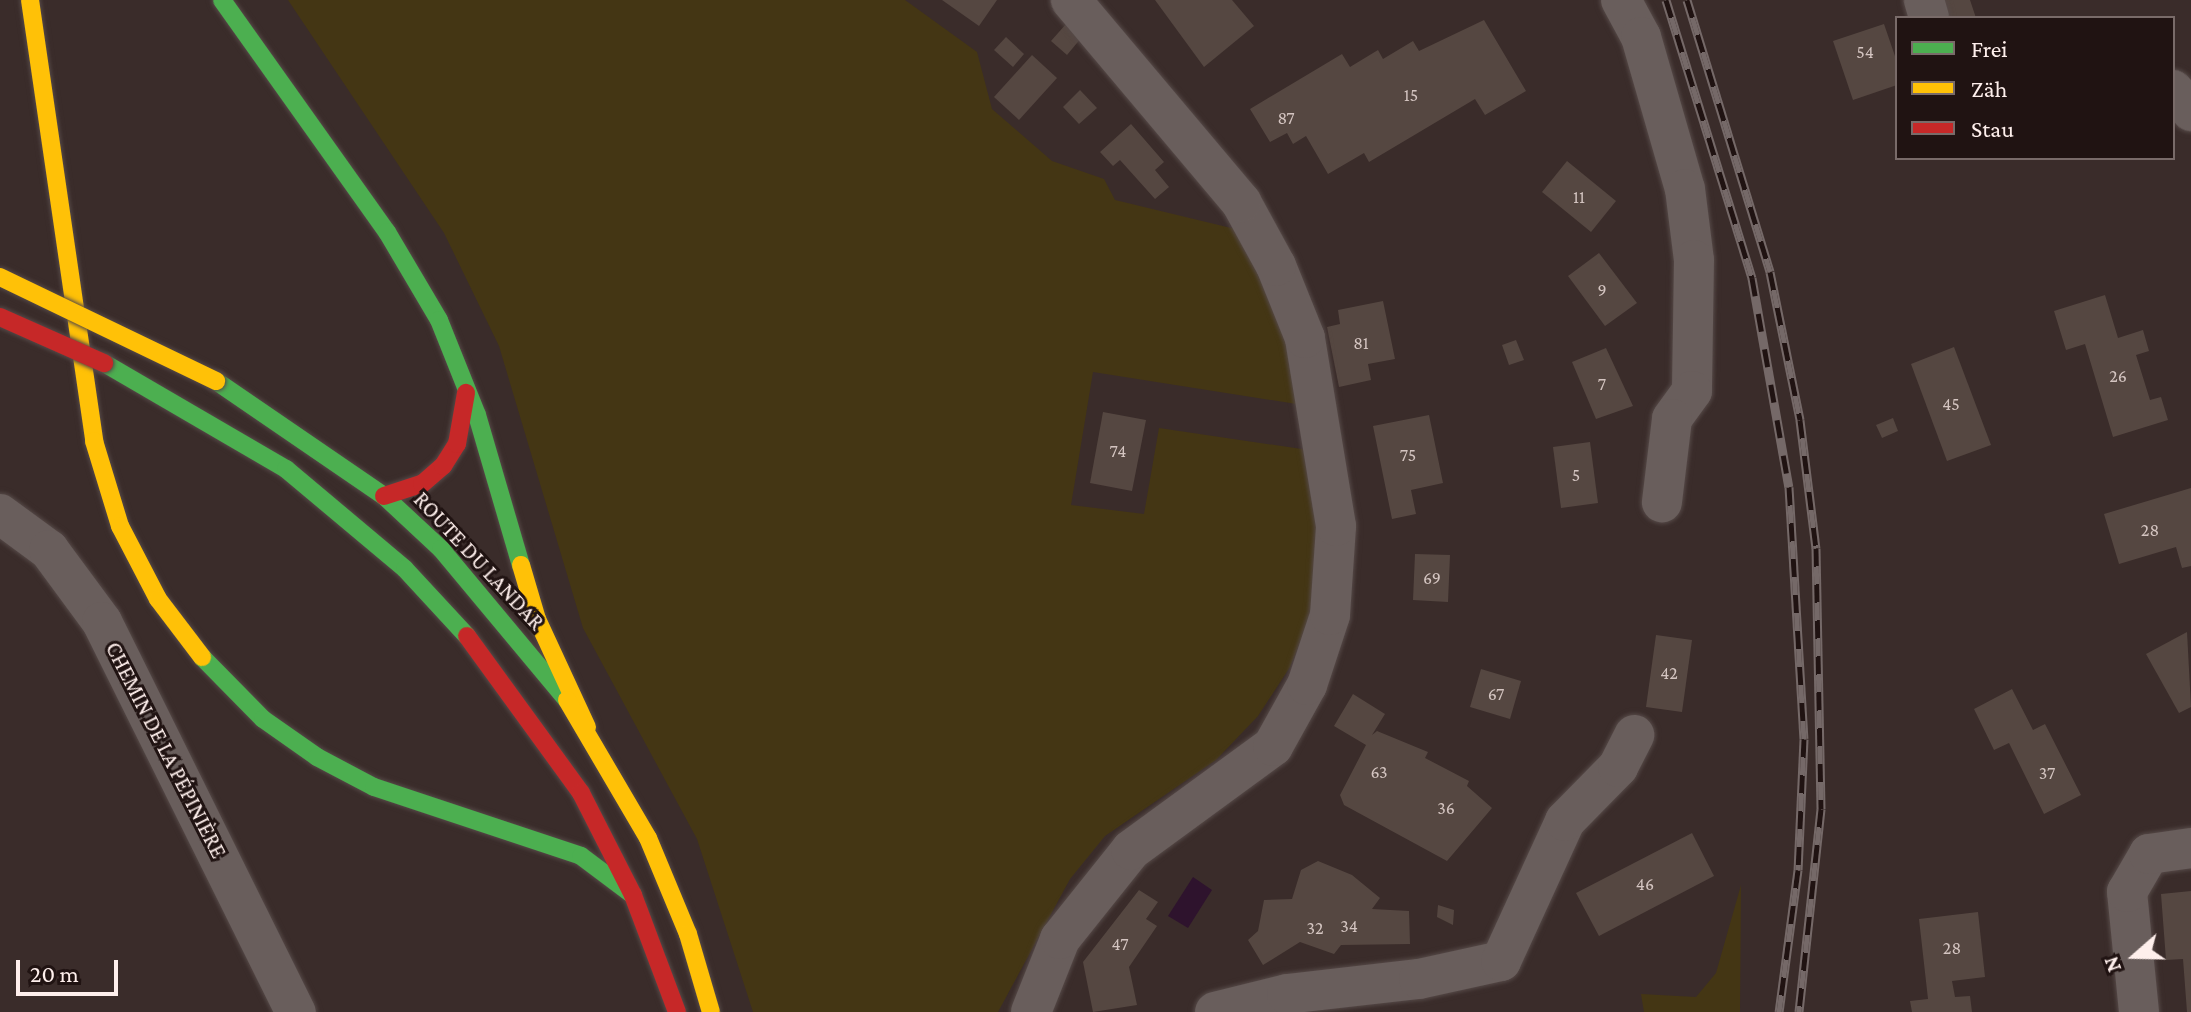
<!DOCTYPE html>
<html>
<head>
<meta charset="utf-8">
<style>
	body { margin:0 }
	#map { position:relative; width:2191px; height:1012px; overflow:hidden; background:#3a2c2a; font-family:"Crimson Pro",serif }
	div>[style] { position:absolute }
	[style*='--x'] { left:calc(var(--x)*1px); top:calc(var(--y)*1px); width:calc(var(--w)*1px); rotate:calc(var(--a)*1deg) }
	.green>* { inset:0; background:#443614 }
	.water>* { inset:0; background:#2e132d }
	.building>* { inset:0; background:#554741 }
	.roads { filter:drop-shadow(0 0 2px #554947) drop-shadow(0 0 2px #554947) }
	.street>* { height:40px; margin:-20px; padding:0 20px; transform-origin:20px; border-radius:20px; background:#695e5c }
	.fast>* { height:18px; margin:-9px; padding:0 9px; transform-origin:9px; border-radius:9px; background:#4caf50 }
	.slow>* { height:18px; margin:-9px; padding:0 9px; transform-origin:9px; border-radius:9px; background:#ffc107 }
	.jam>* { height:18px; margin:-9px; padding:0 9px; transform-origin:9px; border-radius:9px; background:#c62828 }
	.rail>* { height:9px; margin-top:-4.5px; transform-origin:0; background:repeating-linear-gradient(90deg,#201312 0 18px,#756968 0 36px); box-sizing:border-box; border-block:2px solid #756968 }
	.bridges { filter:drop-shadow(0 0 2px #554947) drop-shadow(0 0 2px #554947) }
	.slow-bridge>* { height:18px; margin:-9px; padding:0 9px; transform-origin:9px; border-radius:9px; background:#ffc107 }
	.jam-bridge>* { height:18px; margin:-9px; padding:0 9px; transform-origin:9px; border-radius:9px; background:#c62828 }
	span { translate:-50% -50%; white-space:nowrap; text-align:center; line-height:1.15; -webkit-text-stroke:6px #201312; paint-order:stroke }
	.number-label { font-size:18px; color:#d4c5c1 }
	.number-label span { -webkit-text-stroke-width:0 }
	.street-label { font-size:22px; color:#feefec }
	.legend { position:absolute; left:1895px; top:16px; width:280px; height:144px; box-sizing:border-box; background:#201312; border:2px solid #796b69; margin:0; padding:10px 14px; list-style:none; font-size:24px; color:#feefec }
	.legend li { display:flex; align-items:center; gap:16px; height:40px }
	.legend b { width:40px; border:2px solid #796b69 }
	.north { position:absolute; left:2095px; top:916px; width:80px; height:80px; -webkit-text-stroke:6px #201312; paint-order:stroke; rotate:250deg; font-size:22px; font-weight:700; line-height:32px; text-align:center; color:#feefec }
	.north::after { content:''; display:block; margin:auto; width:28px; height:36px; background:#feefec; clip-path:polygon(50% 0,100% 100%,50% 72%,0 100%) }
	.scale { position:absolute; left:16px; top:960px; width:102px; height:36px; box-sizing:border-box; border:4px solid #feefec; border-top:0; padding-left:10px; font-size:24px; line-height:28px; white-space:nowrap; color:#feefec; -webkit-text-stroke:6px #201312; paint-order:stroke }
</style>
</head>
<body>
<div id="map">
	<div class="green">
		<div style="clip-path:polygon(288px 0,905px 0,977px 52px,992px 109px,1052px 161px,1104px 179px,1115px 200px,1231px 228px,1240px 222px,1265px 274px,1309px 406px,1093px 372px,1071px 505px,1144px 514px,1159px 428px,1315px 451px,1321px 507px,1314px 609px,1290px 667px,1258px 716px,1216px 760px,1105px 836px,1070px 879px,998px 1012px,753px 1012px,697px 839px,583px 628px,499px 346px,444px 233px)"></div>
		<div style="clip-path:polygon(1741px 885px,1740px 1012px,1644px 1012px,1641px 994px,1696px 997px,1716px 973px)"></div>
	</div>
	<div class="water">
		<div style="clip-path:polygon(1193px 877px,1212px 890px,1188px 928px,1168px 916px)"></div>
	</div>
	<div class="building">
		<div style="clip-path:polygon(942px 0,997px 0,979px 26px)"></div>
		<div style="clip-path:polygon(1155px 0,1232px 0,1254px 26px,1204px 67px)"></div>
		<div style="clip-path:polygon(1938px 0,1970px 0,1976px 18px,1944px 18px)"></div>
		<div style="clip-path:polygon(1484px 20px,1526px 91px,1485px 115px,1475px 99px,1369px 162px,1364px 153px,1328px 174px,1306px 136px,1293px 144px,1287px 133px,1270px 142px,1250px 109px,1342px 54px,1350px 67px,1378px 50px,1383px 59px,1413px 41px,1419px 51px)"></div>
		<div style="clip-path:polygon(1066px 24px,1082px 37px,1067px 55px,1051px 41px)"></div>
		<div style="clip-path:polygon(1884px 24px,1897px 62px,1897px 85px,1853px 100px,1833px 41px)"></div>
		<div style="clip-path:polygon(1006px 37px,1024px 54px,1013px 67px,994px 50px)"></div>
		<div style="clip-path:polygon(1032px 55px,1057px 78px,1019px 120px,994px 97px)"></div>
		<div style="clip-path:polygon(1080px 90px,1097px 108px,1079px 124px,1063px 107px)"></div>
		<div style="clip-path:polygon(1131px 124px,1164px 162px,1155px 170px,1169px 187px,1155px 199px,1120px 160px,1113px 166px,1100px 152px)"></div>
		<div style="clip-path:polygon(1567px 161px,1616px 201px,1591px 232px,1542px 192px)"></div>
		<div style="clip-path:polygon(1599px 253px,1637px 303px,1605px 326px,1568px 276px)"></div>
		<div style="clip-path:polygon(2105px 295px,2118px 338px,2143px 330px,2149px 351px,2136px 355px,2150px 400px,2161px 397px,2168px 420px,2113px 437px,2085px 344px,2066px 350px,2054px 311px)"></div>
		<div style="clip-path:polygon(1383px 301px,1395px 359px,1368px 364px,1371px 380px,1339px 387px,1327px 327px,1340px 324px,1338px 310px)"></div>
		<div style="clip-path:polygon(1516px 340px,1524px 360px,1509px 365px,1502px 345px)"></div>
		<div style="clip-path:polygon(1954px 347px,1991px 445px,1947px 461px,1911px 364px)"></div>
		<div style="clip-path:polygon(1606px 348px,1633px 406px,1596px 419px,1572px 362px)"></div>
		<div style="clip-path:polygon(1103px 412px,1146px 420px,1132px 491px,1090px 483px)"></div>
		<div style="clip-path:polygon(1429px 415px,1443px 483px,1411px 490px,1416px 514px,1392px 519px,1373px 426px)"></div>
		<div style="clip-path:polygon(1893px 418px,1898px 431px,1882px 438px,1876px 425px)"></div>
		<div style="clip-path:polygon(1590px 442px,1598px 503px,1561px 508px,1553px 447px)"></div>
		<div style="clip-path:polygon(2191px 488px,2191px 566px,2182px 568px,2176px 547px,2119px 564px,2104px 514px)"></div>
		<div style="clip-path:polygon(1415px 554px,1450px 555px,1448px 602px,1413px 600px)"></div>
		<div style="clip-path:polygon(2187px 632px,2191px 707px,2179px 713px,2146px 654px)"></div>
		<div style="clip-path:polygon(1656px 635px,1692px 640px,1682px 712px,1646px 707px)"></div>
		<div style="clip-path:polygon(1481px 669px,1521px 681px,1510px 719px,1470px 707px)"></div>
		<div style="clip-path:polygon(2012px 689px,2033px 730px,2045px 724px,2081px 795px,2044px 814px,2009px 743px,1994px 750px,1974px 709px)"></div>
		<div style="clip-path:polygon(1353px 694px,1385px 714px,1372px 735px,1377px 731px,1428px 752px,1425px 758px,1469px 781px,1467px 786px,1492px 808px,1447px 861px,1344px 805px,1340px 795px,1366px 745px,1334px 726px)"></div>
		<div style="clip-path:polygon(1692px 833px,1714px 876px,1599px 936px,1576px 893px)"></div>
		<div style="clip-path:polygon(1318px 861px,1352px 875px,1380px 898px,1372px 909px,1409px 911px,1410px 944px,1341px 945px,1334px 954px,1300px 942px,1263px 965px,1248px 940px,1258px 931px,1264px 900px,1292px 899px,1301px 870px)"></div>
		<div style="clip-path:polygon(1139px 890px,1158px 902px,1146px 919px,1157px 926px,1129px 967px,1137px 1005px,1093px 1012px,1083px 962px)"></div>
		<div style="clip-path:polygon(2191px 891px,2191px 1012px,2187px 1012px,2183px 959px,2166px 960px,2161px 894px)"></div>
		<div style="clip-path:polygon(1438px 905px,1454px 910px,1453px 925px,1437px 917px)"></div>
		<div style="clip-path:polygon(1978px 912px,1985px 977px,1952px 981px,1955px 997px,1970px 996px,1972px 1012px,1912px 1012px,1910px 1001px,1928px 999px,1919px 919px)"></div>
	</div>
	<div class="roads">
		<div class="street">
			<div style="--x:1621;--y:0;--w:42;--a:61.6"></div>
			<div style="--x:1641;--y:37;--w:158;--a:73.9"></div>
			<div style="--x:1685;--y:189;--w:72;--a:82.8"></div>
			<div style="--x:1694;--y:260;--w:131;--a:90.9"></div>
			<div style="--x:1692;--y:391;--w:34;--a:126"></div>
			<div style="--x:1672;--y:419;--w:84;--a:96.9"></div>
			<div style="--x:1924;--y:0;--w:19;--a:74"></div>
			<div style="--x:2173;--y:90;--w:28;--a:49"></div>
			<div style="--x:0;--y:514;--w:61;--a:36.3"></div>
			<div style="--x:49;--y:550;--w:89;--a:53.6"></div>
			<div style="--x:102;--y:622;--w:436;--a:63.6"></div>
			<div style="--x:1031;--y:1012;--w:79;--a:-68.3"></div>
			<div style="--x:1060;--y:939;--w:114;--a:-51.4"></div>
			<div style="--x:1131;--y:850;--w:176;--a:-36.2"></div>
			<div style="--x:1273;--y:746;--w:70;--a:-60.9"></div>
			<div style="--x:1307;--y:685;--w:74;--a:-71.8"></div>
			<div style="--x:1330;--y:615;--w:89;--a:-86.1"></div>
			<div style="--x:1336;--y:526;--w:191;--a:-99.4"></div>
			<div style="--x:1305;--y:338;--w:78;--a:-111.9"></div>
			<div style="--x:1276;--y:266;--w:73;--a:-118.7"></div>
			<div style="--x:1241;--y:202;--w:264;--a:-130.1"></div>
			<div style="--x:1215;--y:1012;--w:74;--a:-14"></div>
			<div style="--x:1287;--y:994;--w:133;--a:-6.5"></div>
			<div style="--x:1419;--y:979;--w:84;--a:-12.4"></div>
			<div style="--x:1501;--y:961;--w:154;--a:-65.4"></div>
			<div style="--x:1565;--y:821;--w:76;--a:-45.5"></div>
			<div style="--x:1618;--y:767;--w:36;--a:-63"></div>
			<div style="--x:2139;--y:1012;--w:121;--a:-95.7"></div>
			<div style="--x:2127;--y:892;--w:44;--a:-59.9"></div>
			<div style="--x:2149;--y:854;--w:42;--a:-8.1"></div>
		</div>
		<div class="fast">
			<div style="--x:222;--y:0;--w:285;--a:54.6"></div>
			<div style="--x:387;--y:232;--w:102;--a:59.4"></div>
			<div style="--x:439;--y:320;--w:102;--a:68.2"></div>
			<div style="--x:477;--y:415;--w:156;--a:73.7"></div>
			<div style="--x:104;--y:363;--w:211;--a:30.2"></div>
			<div style="--x:286;--y:469;--w:155;--a:40"></div>
			<div style="--x:405;--y:569;--w:91;--a:47.2"></div>
			<div style="--x:216;--y:381;--w:204;--a:34.4"></div>
			<div style="--x:384;--y:496;--w:78;--a:42.9"></div>
			<div style="--x:441;--y:549;--w:197;--a:50.2"></div>
			<div style="--x:202;--y:657;--w:87;--a:45.5"></div>
			<div style="--x:263;--y:719;--w:66;--a:35.1"></div>
			<div style="--x:317;--y:757;--w:64;--a:27.8"></div>
			<div style="--x:374;--y:787;--w:218;--a:18.4"></div>
			<div style="--x:581;--y:856;--w:65;--a:36.9"></div>
		</div>
		<div class="slow">
			<div style="--x:30;--y:0;--w:446;--a:81.7"></div>
			<div style="--x:94;--y:441;--w:89;--a:73"></div>
			<div style="--x:120;--y:526;--w:82;--a:62.5"></div>
			<div style="--x:158;--y:599;--w:73;--a:52.8"></div>
			<div style="--x:521;--y:565;--w:56;--a:73.5"></div>
			<div style="--x:537;--y:619;--w:119;--a:65.2"></div>
			<div style="--x:567;--y:700;--w:160;--a:59.6"></div>
			<div style="--x:648;--y:838;--w:104;--a:67.4"></div>
			<div style="--x:688;--y:934;--w:81;--a:73.6"></div>
		</div>
		<div class="jam">
			<div style="--x:384;--y:496;--w:40;--a:-18"></div>
			<div style="--x:422;--y:484;--w:28;--a:-41"></div>
			<div style="--x:443;--y:466;--w:26;--a:-58"></div>
			<div style="--x:457;--y:444;--w:52;--a:-80"></div>
			<div style="--x:467;--y:636;--w:194;--a:54"></div>
			<div style="--x:581;--y:793;--w:114;--a:63"></div>
			<div style="--x:633;--y:895;--w:125;--a:69.4"></div>
		</div>
	</div>
	<div class="rail">
		<div style="--x:1666;--y:0;--w:291;--a:72.8"></div>
		<div style="--x:1752;--y:278;--w:212;--a:80"></div>
		<div style="--x:1789;--y:487;--w:252;--a:86.6"></div>
		<div style="--x:1804;--y:739;--w:131;--a:92.6"></div>
		<div style="--x:1798;--y:870;--w:143;--a:97.6"></div>
		<div style="--x:1687;--y:0;--w:284;--a:73"></div>
		<div style="--x:1770;--y:272;--w:151;--a:78.5"></div>
		<div style="--x:1800;--y:420;--w:129;--a:82.9"></div>
		<div style="--x:1816;--y:548;--w:261;--a:88.9"></div>
		<div style="--x:1821;--y:809;--w:204;--a:96.2"></div>
	</div>
	<div class="bridges">
		<div class="slow-bridge">
			<div style="--x:0;--y:277;--w:240;--a:25.7"></div>
		</div>
		<div class="jam-bridge">
			<div style="--x:0;--y:317;--w:114;--a:23.9"></div>
		</div>
	</div>
	<div class="number-label">
		<span style="left:1865px;top:52px">54</span>
		<span style="left:1411px;top:95px">15</span>
		<span style="left:1286px;top:118px">87</span>
		<span style="left:1579px;top:197px">11</span>
		<span style="left:1602px;top:290px">9</span>
		<span style="left:1361px;top:343px">81</span>
		<span style="left:2118px;top:376px">26</span>
		<span style="left:1602px;top:384px">7</span>
		<span style="left:1951px;top:404px">45</span>
		<span style="left:1118px;top:451px">74</span>
		<span style="left:1408px;top:455px">75</span>
		<span style="left:1576px;top:475px">5</span>
		<span style="left:2150px;top:530px">28</span>
		<span style="left:1432px;top:578px">69</span>
		<span style="left:1669px;top:673px">42</span>
		<span style="left:1496px;top:694px">67</span>
		<span style="left:1379px;top:772px">63</span>
		<span style="left:2047px;top:773px">37</span>
		<span style="left:1446px;top:808px">36</span>
		<span style="left:1645px;top:884px">46</span>
		<span style="left:1349px;top:926px">34</span>
		<span style="left:1315px;top:928px">32</span>
		<span style="left:1120px;top:944px">47</span>
		<span style="left:1952px;top:948px">28</span>
	</div>
	<div class="street-label">
		<span style="left:479px;top:561px;rotate:47deg">ROUTE DU LANDAR</span>
		<span style="left:166px;top:750px;rotate:63deg">CHEMIN DE LA PÉPINIÈRE</span>
	</div>
	<ul class="legend">
	<li><b style="height:10px;background:#4caf50"></b>Frei</li>
	<li><b style="height:10px;background:#ffc107"></b>Zäh</li>
	<li><b style="height:10px;background:#c62828"></b>Stau</li>
	</ul>
	<div class="north">N</div>
	<div class="scale">20 m</div>
</div>
</body>
</html>
